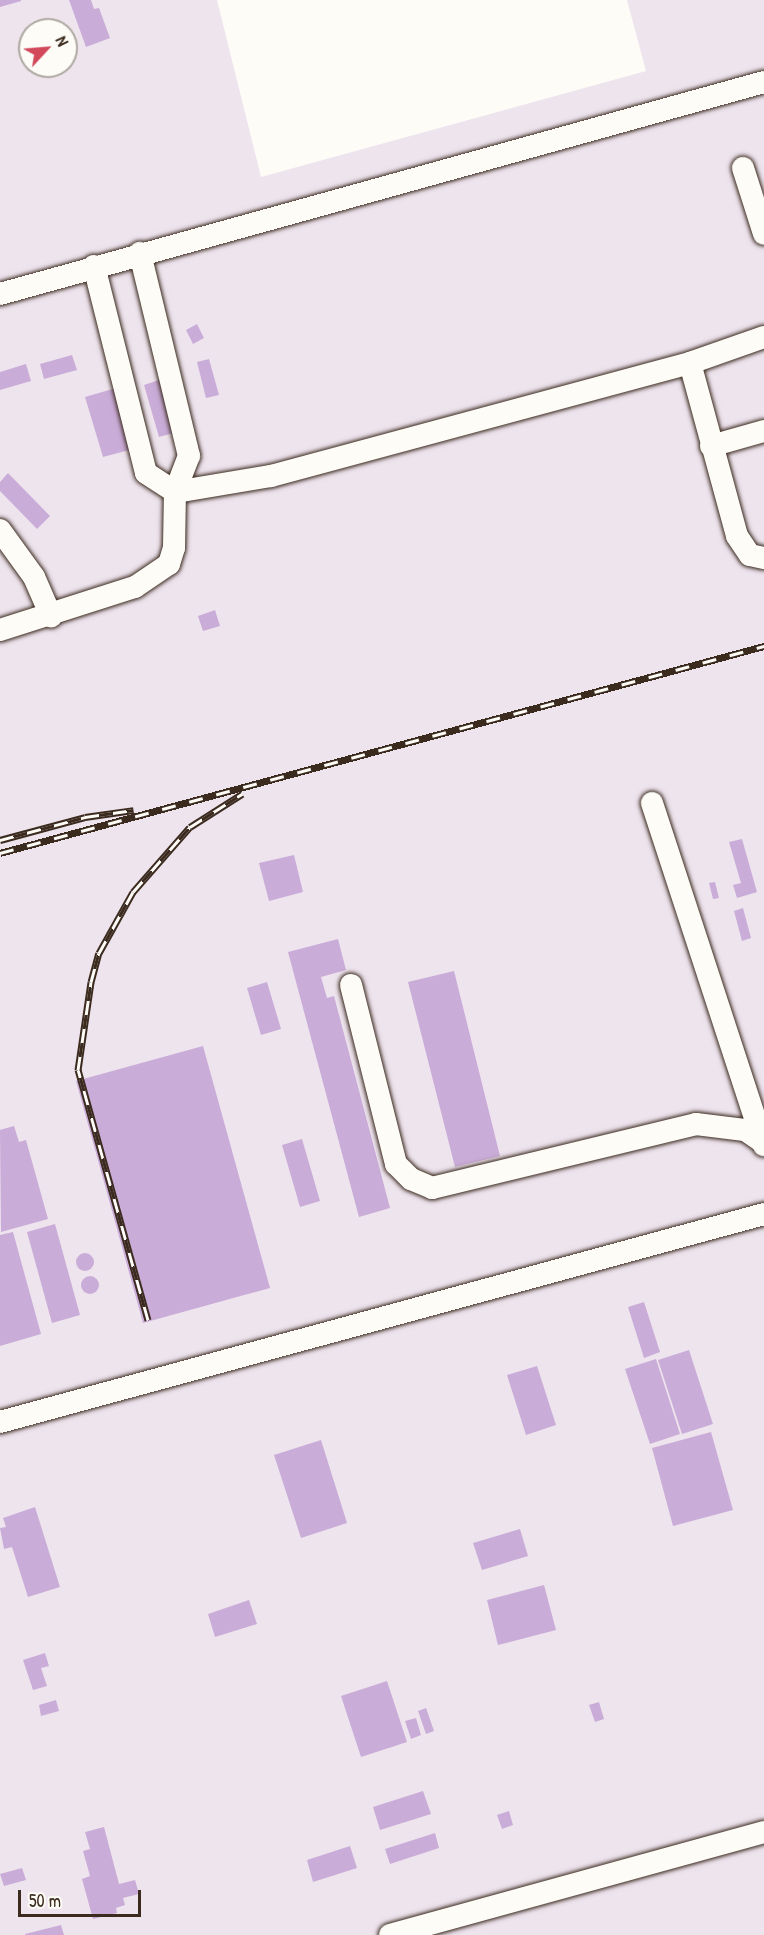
<!DOCTYPE html>
<html>
<head>
<meta charset="utf-8">
<style>
	body { margin:0 }
	#map { position:relative; width:764px; height:1935px; overflow:hidden; background:#fdfcf7; font-family:"Patrick Hand",sans-serif }
	div>[style] { position:absolute }
	[style*='--x'] { left:calc(var(--x)*1px); top:calc(var(--y)*1px); width:calc(var(--w)*1px); rotate:calc(var(--a)*1deg) }
	.built>* { inset:0; background:#eee4ee }
	.building>* { inset:0; background:#caacd8 }
	.round { border-radius:50% }
	.roads { filter:drop-shadow(0 0 2px #3b2a1e) drop-shadow(0 0 2px #3b2a1e) }
	.minor>* { height:22px; margin:-11px; padding:0 11px; transform-origin:11px; border-radius:11px; background:#fdfcf7 }
	.rail>* { height:7px; margin-top:-3.5px; transform-origin:0; background:repeating-linear-gradient(90deg,#fdfcf7 0 14px,#3b2a1e 0 28px); box-sizing:border-box; border-block:2px solid #3b2a1e }
	span { translate:-50% -50%; white-space:nowrap; text-align:center; line-height:1.15; -webkit-text-stroke:6px #fdfcf7; paint-order:stroke }
	.north { position:absolute; left:18px; top:18px; width:60px; height:60px; box-sizing:border-box; background:#fdfcf7; border:2px solid #afa8a0; border-radius:50%; rotate:64deg; font-size:16px; font-weight:700; line-height:24px; text-align:center; color:#3b2a1e }
	.north::after { content:''; display:block; margin:auto; width:21px; height:27px; background:#d1495b; clip-path:polygon(50% 0,100% 100%,50% 72%,0 100%) }
	.scale { position:absolute; left:18px; top:1890px; width:123px; height:27px; box-sizing:border-box; border:3px solid #3b2a1e; border-top:0; padding-left:8px; font-size:18px; line-height:21px; white-space:nowrap; color:#3b2a1e; -webkit-text-stroke:4px #fdfcf7; paint-order:stroke }
</style>
</head>
<body>
<div id="map">
	<div class="built">
		<div style="clip-path:polygon(evenodd,0 0,217px 0,261px 177px,646px 71px,627px 0,764px 0,764px 1935px,0 1935px,0 0,30px 30px,66px 30px,66px 66px,30px 66px,30px 30px)"></div>
	</div>
	<div class="building">
		<div style="clip-path:polygon(0 0,21px 0,21px 1px,0 7px)"></div>
		<div style="clip-path:polygon(69px 0,91px 0,94px 9px,99px 8px,110px 38px,86px 47px)"></div>
		<div style="clip-path:polygon(197px 324px,204px 338px,193px 344px,186px 330px)"></div>
		<div style="clip-path:polygon(72px 355px,77px 370px,44px 379px,40px 364px)"></div>
		<div style="clip-path:polygon(209px 359px,219px 395px,206px 398px,197px 362px)"></div>
		<div style="clip-path:polygon(26px 364px,31px 381px,0 390px,0 372px)"></div>
		<div style="clip-path:polygon(162px 379px,177px 432px,159px 437px,144px 385px)"></div>
		<div style="clip-path:polygon(116px 388px,133px 449px,103px 457px,85px 397px)"></div>
		<div style="clip-path:polygon(8px 473px,50px 516px,37px 529px,0 491px,0 482px)"></div>
		<div style="clip-path:polygon(215px 610px,220px 626px,203px 631px,198px 616px)"></div>
		<div style="clip-path:polygon(742px 839px,757px 892px,737px 898px,733px 885px,741px 883px,729px 842px)"></div>
		<div style="clip-path:polygon(294px 855px,303px 892px,269px 901px,259px 863px)"></div>
		<div style="clip-path:polygon(715px 882px,719px 898px,713px 899px,709px 883px)"></div>
		<div style="clip-path:polygon(743px 908px,751px 938px,742px 941px,734px 911px)"></div>
		<div style="clip-path:polygon(338px 939px,346px 970px,321px 977px,327px 998px,334px 996px,390px 1208px,359px 1217px,288px 952px)"></div>
		<div style="clip-path:polygon(454px 971px,500px 1156px,455px 1167px,408px 982px)"></div>
		<div style="clip-path:polygon(267px 982px,281px 1029px,261px 1035px,247px 988px)"></div>
		<div style="clip-path:polygon(203px 1046px,270px 1288px,143px 1323px,76px 1081px)"></div>
		<div style="clip-path:polygon(14px 1126px,19px 1142px,26px 1140px,48px 1219px,1px 1232px,0 1130px)"></div>
		<div style="clip-path:polygon(302px 1139px,320px 1201px,300px 1207px,282px 1145px)"></div>
		<div style="clip-path:polygon(55px 1224px,80px 1315px,52px 1323px,27px 1232px)"></div>
		<div style="clip-path:polygon(13px 1232px,41px 1334px,0 1346px,0 1235px)"></div>
		<div class="round" style="left:76px;top:1253px;width:18px;height:18px"></div>
		<div class="round" style="left:81px;top:1276px;width:18px;height:18px"></div>
		<div style="clip-path:polygon(644px 1302px,660px 1352px,644px 1358px,628px 1307px)"></div>
		<div style="clip-path:polygon(689px 1350px,713px 1424px,682px 1434px,658px 1360px)"></div>
		<div style="clip-path:polygon(656px 1359px,680px 1434px,650px 1444px,625px 1369px)"></div>
		<div style="clip-path:polygon(537px 1366px,556px 1425px,526px 1435px,507px 1375px)"></div>
		<div style="clip-path:polygon(711px 1432px,733px 1510px,673px 1526px,652px 1448px)"></div>
		<div style="clip-path:polygon(321px 1440px,347px 1523px,301px 1538px,274px 1455px)"></div>
		<div style="clip-path:polygon(35px 1507px,60px 1587px,28px 1597px,12px 1547px,4px 1549px,0 1528px,6px 1527px,3px 1518px)"></div>
		<div style="clip-path:polygon(520px 1529px,528px 1556px,482px 1570px,473px 1543px)"></div>
		<div style="clip-path:polygon(544px 1585px,556px 1630px,498px 1645px,487px 1600px)"></div>
		<div style="clip-path:polygon(249px 1600px,257px 1624px,215px 1637px,208px 1614px)"></div>
		<div style="clip-path:polygon(45px 1653px,49px 1666px,41px 1668px,47px 1686px,33px 1690px,23px 1660px)"></div>
		<div style="clip-path:polygon(387px 1681px,407px 1742px,361px 1757px,341px 1696px)"></div>
		<div style="clip-path:polygon(56px 1700px,59px 1711px,41px 1716px,39px 1705px)"></div>
		<div style="clip-path:polygon(599px 1702px,604px 1719px,595px 1722px,589px 1705px)"></div>
		<div style="clip-path:polygon(426px 1708px,434px 1731px,426px 1734px,418px 1711px)"></div>
		<div style="clip-path:polygon(416px 1718px,421px 1735px,411px 1739px,405px 1721px)"></div>
		<div style="clip-path:polygon(423px 1791px,431px 1814px,380px 1830px,373px 1807px)"></div>
		<div style="clip-path:polygon(509px 1811px,513px 1825px,502px 1829px,497px 1815px)"></div>
		<div style="clip-path:polygon(104px 1827px,119px 1884px,135px 1880px,139px 1894px,123px 1898px,125px 1905px,116px 1908px,117px 1913px,93px 1919px,82px 1879px,90px 1876px,83px 1851px,90px 1849px,85px 1832px)"></div>
		<div style="clip-path:polygon(435px 1833px,439px 1848px,390px 1864px,385px 1849px)"></div>
		<div style="clip-path:polygon(350px 1846px,357px 1868px,313px 1882px,307px 1860px)"></div>
		<div style="clip-path:polygon(22px 1868px,26px 1880px,4px 1886px,0 1874px)"></div>
		<div style="clip-path:polygon(61px 1925px,64px 1935px,25px 1935px,25px 1934px)"></div>
	</div>
	<div class="roads">
		<div class="minor">
			<div style="--x:743;--y:168;--w:69;--a:72.3"></div>
			<div style="--x:94;--y:266;--w:213;--a:75.9"></div>
			<div style="--x:146;--y:473;--w:35;--a:33"></div>
			<div style="--x:175;--y:492;--w:97;--a:-9.5"></div>
			<div style="--x:271;--y:476;--w:434;--a:-15.1"></div>
			<div style="--x:690;--y:363;--w:78;--a:-19.4"></div>
			<div style="--x:0;--y:294;--w:793;--a:-15.51"></div>
			<div style="--x:690;--y:363;--w:179;--a:74.8"></div>
			<div style="--x:737;--y:536;--w:23;--a:56"></div>
			<div style="--x:750;--y:555;--w:14;--a:12"></div>
			<div style="--x:711;--y:446;--w:55;--a:-15.8"></div>
			<div style="--x:0;--y:530;--w:58;--a:54.1"></div>
			<div style="--x:34;--y:577;--w:43;--a:66.4"></div>
			<div style="--x:0;--y:630;--w:142;--a:-17.7"></div>
			<div style="--x:135;--y:587;--w:41;--a:-34.1"></div>
			<div style="--x:169;--y:564;--w:17;--a:-73"></div>
			<div style="--x:174;--y:548;--w:56;--a:-89"></div>
			<div style="--x:175;--y:492;--w:39;--a:-69"></div>
			<div style="--x:189;--y:456;--w:209;--a:-103.6"></div>
			<div style="--x:652;--y:803;--w:360;--a:71.9"></div>
			<div style="--x:351;--y:985;--w:185;--a:75.9"></div>
			<div style="--x:396;--y:1164;--w:21;--a:45"></div>
			<div style="--x:411;--y:1179;--w:23;--a:23"></div>
			<div style="--x:432;--y:1188;--w:272;--a:-13.6"></div>
			<div style="--x:696;--y:1124;--w:49;--a:7"></div>
			<div style="--x:745;--y:1130;--w:22;--a:34"></div>
			<div style="--x:0;--y:1422;--w:792;--a:-15.23"></div>
			<div style="--x:390;--y:1935;--w:388;--a:-15.4"></div>
		</div>
	</div>
	<div class="rail">
		<div style="--x:0;--y:840;--w:88;--a:-15.1"></div>
		<div style="--x:85;--y:817;--w:49;--a:-8.1"></div>
		<div style="--x:0;--y:853;--w:792;--a:-15.16"></div>
		<div style="--x:148;--y:1320;--w:260;--a:-105.6"></div>
		<div style="--x:78;--y:1070;--w:89;--a:-81.6"></div>
		<div style="--x:91;--y:982;--w:30;--a:-75"></div>
		<div style="--x:99;--y:953;--w:70;--a:-60.9"></div>
		<div style="--x:133;--y:892;--w:86;--a:-48.8"></div>
		<div style="--x:190;--y:827;--w:62;--a:-32.4"></div>
	</div>
	<div class="north">N</div>
	<div class="scale">50 m</div>
</div>
</body>
</html>
